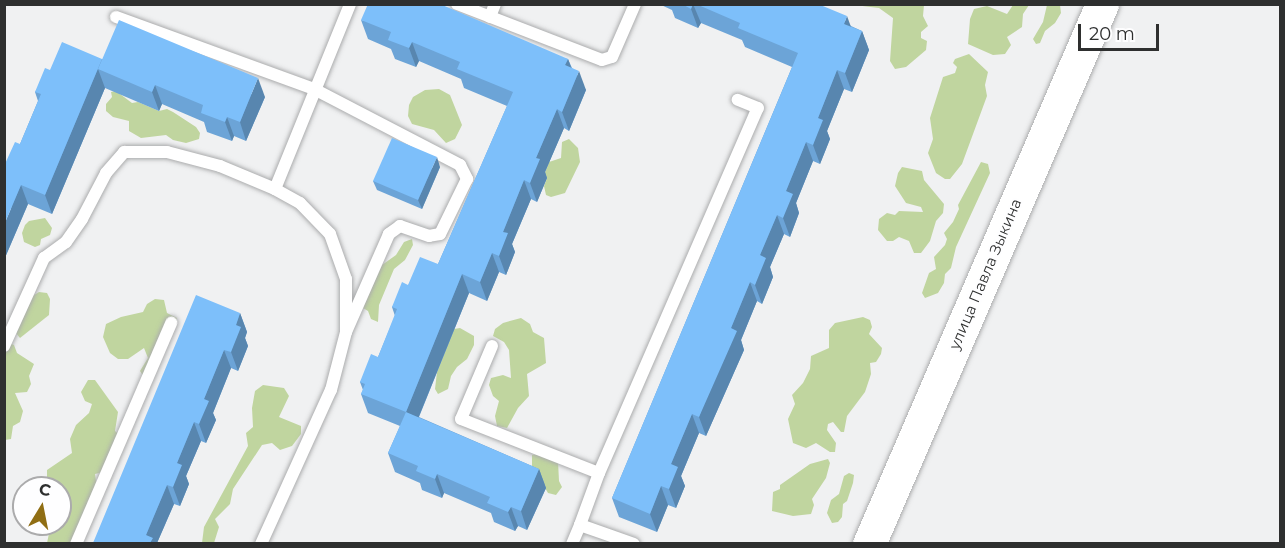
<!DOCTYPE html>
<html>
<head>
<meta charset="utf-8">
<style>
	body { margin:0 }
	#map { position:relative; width:1285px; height:548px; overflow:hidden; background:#f0f1f2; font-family:Montserrat,sans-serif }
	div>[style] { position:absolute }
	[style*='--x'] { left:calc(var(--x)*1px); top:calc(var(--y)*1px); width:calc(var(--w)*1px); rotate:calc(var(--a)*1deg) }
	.green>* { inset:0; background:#c0d59f }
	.roads { filter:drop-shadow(0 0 2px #abacad) drop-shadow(0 0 2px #abacad) }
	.lane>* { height:12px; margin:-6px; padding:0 6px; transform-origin:6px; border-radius:6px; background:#fff }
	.secondary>* { height:33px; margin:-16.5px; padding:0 16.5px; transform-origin:16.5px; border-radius:16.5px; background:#fff }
	.wall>* { inset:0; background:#6ca4d7 }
	.shaded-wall>* { inset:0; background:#5886af }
	.building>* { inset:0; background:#7dbffa }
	span { translate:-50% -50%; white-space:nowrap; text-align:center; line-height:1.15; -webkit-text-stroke:4.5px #fefeff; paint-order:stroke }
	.street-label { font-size:15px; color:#2e2f2f }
	.frame { position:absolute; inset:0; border:6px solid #2e2f2f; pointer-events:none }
	.north { position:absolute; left:12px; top:476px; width:60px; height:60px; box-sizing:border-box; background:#fefeff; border:2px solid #ababac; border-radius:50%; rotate:10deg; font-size:16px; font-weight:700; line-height:24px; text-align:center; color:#2e2f2f }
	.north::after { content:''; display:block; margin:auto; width:21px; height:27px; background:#906e14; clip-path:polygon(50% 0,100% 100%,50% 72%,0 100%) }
	.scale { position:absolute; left:1078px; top:24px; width:81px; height:27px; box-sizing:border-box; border:3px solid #2e2f2f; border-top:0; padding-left:8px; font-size:18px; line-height:21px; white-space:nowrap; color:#2e2f2f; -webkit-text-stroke:4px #fefeff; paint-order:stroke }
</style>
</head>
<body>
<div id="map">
	<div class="green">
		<div style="clip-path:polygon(854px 5px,924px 5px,923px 16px,928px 26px,921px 32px,921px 38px,927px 41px,926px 50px,906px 67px,895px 69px,890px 61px,893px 18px,879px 8px)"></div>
		<div style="clip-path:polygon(1013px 5px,1029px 5px,1023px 14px,1022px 27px,1007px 37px,1011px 45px,1005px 54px,993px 55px,968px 44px,970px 19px,974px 9px,987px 6px,1007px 14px)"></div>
		<div style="clip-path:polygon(1047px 5px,1060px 5px,1061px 13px,1055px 23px,1045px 31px,1040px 43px,1036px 44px,1033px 39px,1043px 22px)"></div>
		<div style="clip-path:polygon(969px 54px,988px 72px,985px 85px,987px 96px,962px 164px,950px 179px,945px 179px,936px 173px,928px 153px,933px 139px,930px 118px,943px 77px,955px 73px,957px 67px,953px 63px,955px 59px)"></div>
		<div style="clip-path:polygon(439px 89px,450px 95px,462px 125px,455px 139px,446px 143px,434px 130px,412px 124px,408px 116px,409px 105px,413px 97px,425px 90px)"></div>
		<div style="clip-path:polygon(116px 91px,132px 103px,138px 102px,159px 111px,167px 109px,173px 112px,196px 127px,200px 133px,199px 139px,186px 143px,173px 140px,166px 135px,141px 138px,129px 131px,129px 121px,113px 117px,106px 111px,106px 104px,112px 97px,111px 92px)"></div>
		<div style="clip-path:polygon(569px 139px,578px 148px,580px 162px,565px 193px,551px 197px,546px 195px,544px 186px,547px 178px,543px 177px,549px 162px,561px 158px,562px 142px)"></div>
		<div style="clip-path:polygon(981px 162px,988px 164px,990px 173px,956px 247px,951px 268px,945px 274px,944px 283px,938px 293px,925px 298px,922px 293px,929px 273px,936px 269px,934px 257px,945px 245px,947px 239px,944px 233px,953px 222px,959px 209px,958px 205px)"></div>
		<div style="clip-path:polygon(902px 167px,922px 171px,924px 180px,944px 204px,943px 213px,936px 221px,930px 241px,921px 253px,914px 253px,909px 241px,899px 237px,893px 241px,887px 241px,878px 230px,879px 219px,887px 213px,895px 215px,899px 211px,923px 212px,921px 207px,906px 203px,895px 186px,898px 173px)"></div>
		<div style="clip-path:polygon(45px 218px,52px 228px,50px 235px,41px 239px,40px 245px,35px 247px,24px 242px,22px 233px,25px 225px,29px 221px)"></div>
		<div style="clip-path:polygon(412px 239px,413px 245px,405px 260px,394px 269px,379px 305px,378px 322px,371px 319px,368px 311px,363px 308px,382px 265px,396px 255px,404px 242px)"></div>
		<div style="clip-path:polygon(39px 292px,47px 293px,50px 299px,49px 315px,20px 338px,16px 333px,31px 297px)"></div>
		<div style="clip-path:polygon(155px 299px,164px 300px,167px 313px,177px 318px,171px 334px,144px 377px,140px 371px,148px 358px,144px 348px,128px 359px,118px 359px,110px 353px,103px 337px,106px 324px,121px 317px,143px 312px,147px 304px)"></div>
		<div style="clip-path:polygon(863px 317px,870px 320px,872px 327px,869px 334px,882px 348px,881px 354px,876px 362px,870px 363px,871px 374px,865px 392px,847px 416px,844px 432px,841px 432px,833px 422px,828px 424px,827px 430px,836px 443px,835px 452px,830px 452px,816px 443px,806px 448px,793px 443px,788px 419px,795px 404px,792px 395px,803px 383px,810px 369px,811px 356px,829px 348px,829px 330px,835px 323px)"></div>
		<div style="clip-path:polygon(521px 318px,530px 324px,533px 332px,544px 338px,546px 363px,527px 374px,529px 396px,518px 408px,507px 428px,497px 426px,495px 416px,499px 401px,493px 396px,489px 385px,491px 378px,503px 375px,511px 378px,509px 350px,504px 342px,493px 336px,495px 329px,503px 323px)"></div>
		<div style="clip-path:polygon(460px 328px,474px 336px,474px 345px,467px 359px,457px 367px,451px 376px,448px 389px,438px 394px,435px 389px,437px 372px,454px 329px)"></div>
		<div style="clip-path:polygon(9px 343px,14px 345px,17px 353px,34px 364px,29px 376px,31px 384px,27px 392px,15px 393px,23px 411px,20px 422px,13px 426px,11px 439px,5px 440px,4px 358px)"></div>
		<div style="clip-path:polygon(88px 380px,95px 380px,118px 412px,115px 431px,122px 437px,107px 471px,95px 474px,96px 481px,104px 490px,91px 520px,72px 543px,47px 543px,51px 524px,60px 524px,60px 488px,47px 488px,47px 470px,72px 453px,70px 439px,76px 425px,89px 413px,92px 404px,85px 401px,81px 392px)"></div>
		<div style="clip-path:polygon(263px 385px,284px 388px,289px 396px,279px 417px,301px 426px,301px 434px,292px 446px,280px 450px,272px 443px,262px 445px,233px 489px,230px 504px,215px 519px,219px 527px,214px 543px,202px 543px,204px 527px,248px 446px,246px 433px,253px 427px,252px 408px,255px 391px)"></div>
		<div style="clip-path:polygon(539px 454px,558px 461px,559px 481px,562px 487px,556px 495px,548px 493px,532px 466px,532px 455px)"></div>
		<div style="clip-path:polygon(828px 459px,830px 463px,826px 478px,812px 499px,814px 505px,811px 514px,793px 516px,772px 511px,773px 492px,780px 489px,780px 485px,810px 464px)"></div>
		<div style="clip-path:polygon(849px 473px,854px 475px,853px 483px,847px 501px,843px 504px,842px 517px,838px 522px,832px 523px,827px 513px,831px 500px,839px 494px,844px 476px)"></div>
	</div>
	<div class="roads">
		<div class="lane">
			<div style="--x:457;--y:4;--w:155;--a:21.1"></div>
			<div style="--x:602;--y:60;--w:10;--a:-17"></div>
			<div style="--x:612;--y:57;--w:58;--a:-66.5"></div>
			<div style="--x:116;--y:17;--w:211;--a:20"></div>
			<div style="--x:314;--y:89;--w:165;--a:27.5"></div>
			<div style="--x:460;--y:165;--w:16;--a:63"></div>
			<div style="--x:467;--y:179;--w:61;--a:116.1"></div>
			<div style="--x:440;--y:234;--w:11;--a:170"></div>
			<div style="--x:429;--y:236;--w:31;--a:-161"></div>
			<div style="--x:400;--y:226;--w:14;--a:144"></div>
			<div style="--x:389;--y:234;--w:107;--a:113.7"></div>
			<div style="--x:490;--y:17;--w:14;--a:-69"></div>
			<div style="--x:4;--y:346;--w:97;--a:-65.6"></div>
			<div style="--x:44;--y:258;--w:27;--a:-36"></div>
			<div style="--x:66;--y:242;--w:28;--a:-55"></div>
			<div style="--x:82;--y:219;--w:52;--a:-62.4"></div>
			<div style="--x:106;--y:173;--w:28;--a:-49"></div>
			<div style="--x:124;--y:152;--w:43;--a:0"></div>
			<div style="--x:167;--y:152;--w:55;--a:14.8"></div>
			<div style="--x:220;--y:166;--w:60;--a:22.7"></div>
			<div style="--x:492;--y:346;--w:79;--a:113"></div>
			<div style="--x:461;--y:419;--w:148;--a:21.4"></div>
			<div style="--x:599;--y:473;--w:55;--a:110.1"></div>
			<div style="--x:599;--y:473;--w:398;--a:-66.5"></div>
			<div style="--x:758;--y:108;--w:22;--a:-158"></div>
			<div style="--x:76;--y:544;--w:241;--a:-66.7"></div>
			<div style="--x:261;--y:544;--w:169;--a:-65.6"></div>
			<div style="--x:331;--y:390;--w:60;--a:-75.5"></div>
			<div style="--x:346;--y:332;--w:53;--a:-90"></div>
			<div style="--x:346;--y:279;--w:48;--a:-109.6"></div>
			<div style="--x:330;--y:234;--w:43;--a:-134.1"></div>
			<div style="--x:300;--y:203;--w:29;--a:-151"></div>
			<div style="--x:275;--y:189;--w:200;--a:-67.9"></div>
			<div style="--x:572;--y:544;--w:21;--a:-67"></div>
			<div style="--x:580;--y:525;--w:57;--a:19.4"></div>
		</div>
		<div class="secondary">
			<div style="--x:869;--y:544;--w:588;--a:-66.66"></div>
		</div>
	</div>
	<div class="wall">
		<div style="clip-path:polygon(659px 4px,818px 4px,851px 26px,862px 31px,869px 50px,852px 92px,844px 89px,827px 131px,830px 139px,820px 164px,813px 161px,796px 203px,799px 213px,790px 237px,784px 234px,770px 267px,773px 277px,762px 304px,757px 301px,741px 340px,744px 350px,706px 436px,699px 433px,681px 476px,685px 486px,676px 508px,668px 505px,657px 532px,619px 517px,612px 498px,792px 67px,745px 47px,742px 40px,701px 23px,698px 28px,675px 18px,672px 10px)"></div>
		<div style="clip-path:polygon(361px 20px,568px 59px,572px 68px,586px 90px,569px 131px,564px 128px,545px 172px,547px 178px,537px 202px,531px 199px,512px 244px,515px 252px,506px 275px,499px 272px,487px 301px,469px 293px,419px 417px,539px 469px,546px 488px,527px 530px,518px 526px,515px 531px,494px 522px,491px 513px,444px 493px,442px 498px,422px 490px,420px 483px,395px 472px,388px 453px,400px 426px,368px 413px,361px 394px,363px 390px,360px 382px,378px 357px,395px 316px,392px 307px,408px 285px,438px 264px,507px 106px,464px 88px,461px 79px,419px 61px,416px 67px,395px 59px,391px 49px,368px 39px)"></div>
		<div style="clip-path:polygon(102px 59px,265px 97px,246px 141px,234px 136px,232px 141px,207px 132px,204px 122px,162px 104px,159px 111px,105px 88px,52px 214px,28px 204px,4px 260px,20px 144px,38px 101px,35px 92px,50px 70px)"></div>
		<div style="clip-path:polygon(440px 167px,422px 209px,377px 190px,373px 181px)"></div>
		<div style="clip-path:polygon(240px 313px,247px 332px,245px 338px,248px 346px,238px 371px,231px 368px,213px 413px,216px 420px,206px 443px,201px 441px,186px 476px,189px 484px,180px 506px,174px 504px,157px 543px,93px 543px)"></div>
	</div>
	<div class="shaded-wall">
		<div style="clip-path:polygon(693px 4px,701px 23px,698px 28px,691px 9px)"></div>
		<div style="clip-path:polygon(847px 16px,854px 35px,844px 24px)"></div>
		<div style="clip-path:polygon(862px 31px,869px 50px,852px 92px,845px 73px)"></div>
		<div style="clip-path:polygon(412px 42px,419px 61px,416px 67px,409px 48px)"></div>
		<div style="clip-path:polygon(102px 59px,98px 69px,105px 88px,52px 214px,45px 195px)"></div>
		<div style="clip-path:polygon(568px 59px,575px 78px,565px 65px)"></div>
		<div style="clip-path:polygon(837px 70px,844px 89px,827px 131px,830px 139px,820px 164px,813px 145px,818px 118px)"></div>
		<div style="clip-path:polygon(579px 71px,586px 90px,569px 131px,562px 112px)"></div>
		<div style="clip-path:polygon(258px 78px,265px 97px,246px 141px,240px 122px)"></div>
		<div style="clip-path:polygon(155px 85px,162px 104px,159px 111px,152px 92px)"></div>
		<div style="clip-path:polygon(557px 109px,564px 128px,545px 172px,547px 178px,537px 202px,530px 183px,536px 158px)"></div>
		<div style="clip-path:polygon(227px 117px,234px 136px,232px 141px,225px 122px)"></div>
		<div style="clip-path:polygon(806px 142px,813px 161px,796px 203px,799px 213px,790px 237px,783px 218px,786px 191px)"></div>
		<div style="clip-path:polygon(437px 157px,440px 167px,422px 209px,418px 200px)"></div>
		<div style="clip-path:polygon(524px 180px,531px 199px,512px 244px,515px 252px,506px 275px,499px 256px,503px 232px)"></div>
		<div style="clip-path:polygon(21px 185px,28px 204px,4px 260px,4px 225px)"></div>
		<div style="clip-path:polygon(777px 215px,784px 234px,770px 267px,773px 277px,762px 304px,755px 285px,760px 255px)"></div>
		<div style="clip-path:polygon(492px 253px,499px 272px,487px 301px,480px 282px)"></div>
		<div style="clip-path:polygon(462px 274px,469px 293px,413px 431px,406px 412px)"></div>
		<div style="clip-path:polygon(750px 282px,757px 301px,741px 340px,744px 350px,706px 436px,699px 417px,731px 328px)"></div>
		<div style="clip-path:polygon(240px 313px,247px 332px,245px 338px,248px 346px,238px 371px,231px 352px,236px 325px)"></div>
		<div style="clip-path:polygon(224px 350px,231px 368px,213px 413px,216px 420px,206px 443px,199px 424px,204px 399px)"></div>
		<div style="clip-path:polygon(692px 414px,699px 433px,681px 476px,685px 486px,676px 508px,669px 489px,671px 464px)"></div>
		<div style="clip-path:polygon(194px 422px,201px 441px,186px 476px,189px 484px,180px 506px,173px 487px,177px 463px)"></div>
		<div style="clip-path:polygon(539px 469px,546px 488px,527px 530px,521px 511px)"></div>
		<div style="clip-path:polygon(437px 474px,444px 493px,442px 498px,435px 479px)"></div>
		<div style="clip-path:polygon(167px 485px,174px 504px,157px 543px,149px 543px,146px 535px)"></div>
		<div style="clip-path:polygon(661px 486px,668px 505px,657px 532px,650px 514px)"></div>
		<div style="clip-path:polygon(511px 507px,518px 526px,515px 531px,508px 512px)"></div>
	</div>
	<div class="building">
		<div style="clip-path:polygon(368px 4px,440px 4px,568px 59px,565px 65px,579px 71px,562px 112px,557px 109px,536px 158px,540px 159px,530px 183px,524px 180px,503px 232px,508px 233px,499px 256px,492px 253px,480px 282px,462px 274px,406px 412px,361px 394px,365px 384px,360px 382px,371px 354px,378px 357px,397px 309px,392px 307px,402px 282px,408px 285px,420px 257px,438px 264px,513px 92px,457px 69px,460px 62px,412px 42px,409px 48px,388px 40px,391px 32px,361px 20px)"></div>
		<div style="clip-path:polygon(682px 4px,693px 4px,691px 9px)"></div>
		<div style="clip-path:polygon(696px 4px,818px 4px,847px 16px,844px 24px,862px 31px,845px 73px,837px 70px,818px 118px,823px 120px,813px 145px,806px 142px,786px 191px,793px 194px,783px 218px,777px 215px,760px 255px,766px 258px,755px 285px,750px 282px,731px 328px,737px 331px,699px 417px,692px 414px,671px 464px,678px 467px,669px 489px,661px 486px,650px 514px,612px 498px,798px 53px,738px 28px,740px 23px)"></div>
		<div style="clip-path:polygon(119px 20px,258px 78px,240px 122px,227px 117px,225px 122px,201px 113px,203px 105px,155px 85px,152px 92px,98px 69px)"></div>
		<div style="clip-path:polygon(62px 42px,102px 59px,45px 195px,21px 185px,4px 225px,4px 166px,15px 142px,20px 144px,41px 94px,35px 92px,45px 68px,50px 70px)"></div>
		<div style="clip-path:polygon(392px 138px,437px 157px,418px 200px,373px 181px)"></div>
		<div style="clip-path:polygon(196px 295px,240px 313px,236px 325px,241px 327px,231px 352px,224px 350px,204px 399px,209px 401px,199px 424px,194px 422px,177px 463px,182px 465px,173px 487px,167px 485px,146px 535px,153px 538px,150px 543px,93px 543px)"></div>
		<div style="clip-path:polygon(406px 412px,539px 469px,521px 511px,511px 507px,508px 512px,487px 503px,490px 497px,437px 474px,435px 479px,416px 471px,418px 466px,388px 453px)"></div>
	</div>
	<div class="street-label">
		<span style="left:985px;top:274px;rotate:-67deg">улица Павла Зыкина</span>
	</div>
	<div class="frame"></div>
	<div class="north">С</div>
	<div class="scale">20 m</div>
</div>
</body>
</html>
